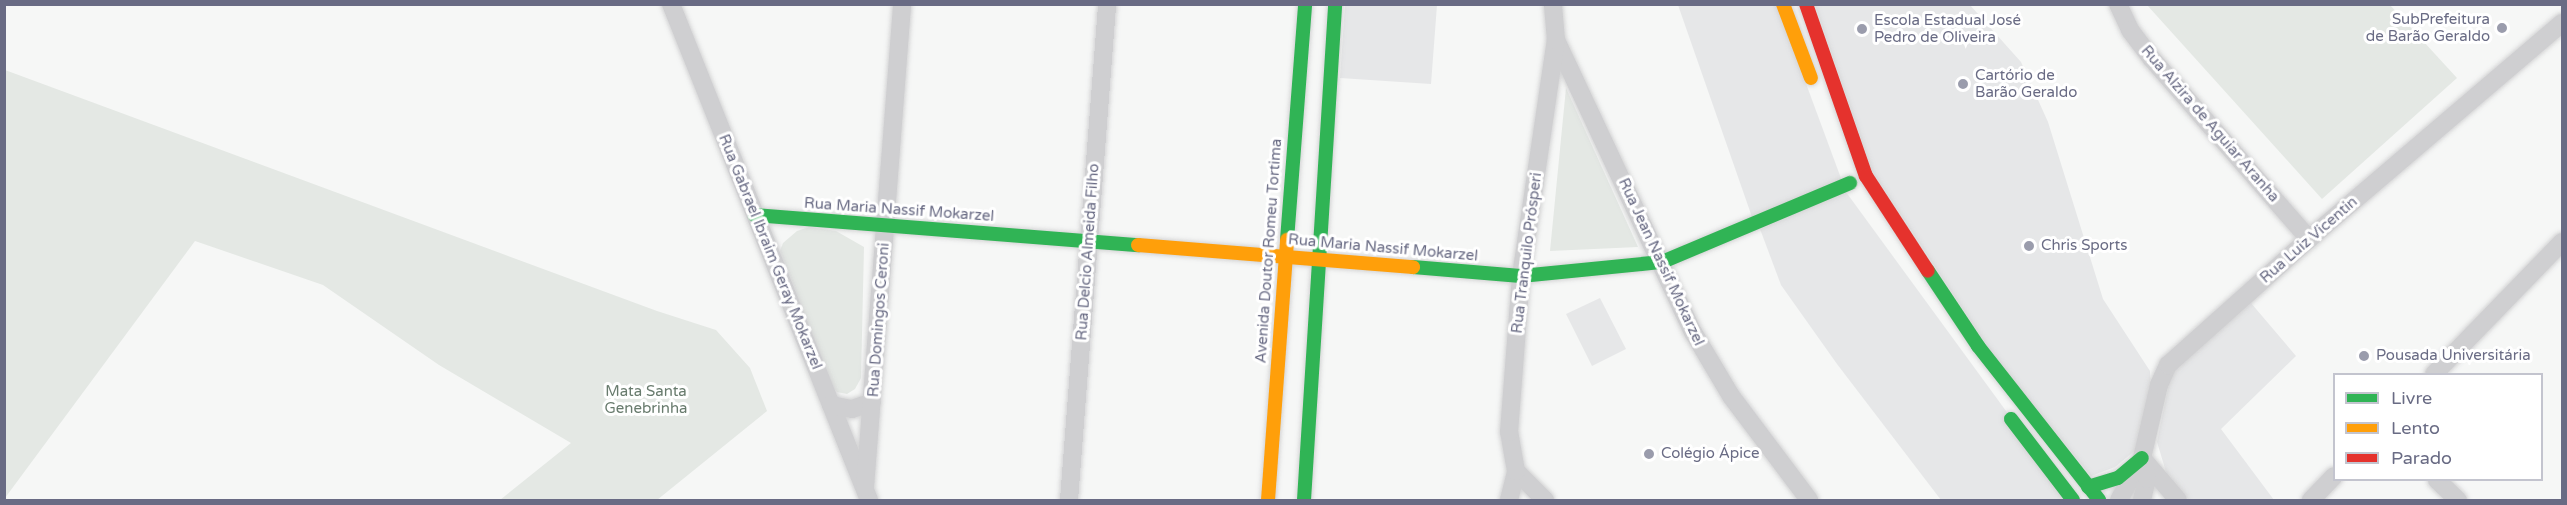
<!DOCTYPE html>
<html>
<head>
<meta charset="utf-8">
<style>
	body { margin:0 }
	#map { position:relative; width:2567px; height:505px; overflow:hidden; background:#f6f7f6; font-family:"Varela Round",sans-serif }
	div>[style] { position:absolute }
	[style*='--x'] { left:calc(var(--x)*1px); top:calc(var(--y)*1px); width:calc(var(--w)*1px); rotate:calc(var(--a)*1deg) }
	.built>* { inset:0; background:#e6e7e8 }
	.green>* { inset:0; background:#e4e8e4 }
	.roads { filter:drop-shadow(0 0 2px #d4d4d5) drop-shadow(0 0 2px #d4d4d5) }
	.street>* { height:18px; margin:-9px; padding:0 9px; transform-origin:9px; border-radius:9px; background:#cfcfd1 }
	.fast>* { height:14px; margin:-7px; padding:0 7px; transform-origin:7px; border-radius:7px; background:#30b455 }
	.slow>* { height:14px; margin:-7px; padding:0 7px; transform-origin:7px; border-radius:7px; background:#ff9f0a }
	.jam>* { height:14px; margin:-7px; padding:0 7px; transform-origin:7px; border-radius:7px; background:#e5322d }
	.dots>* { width:16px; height:16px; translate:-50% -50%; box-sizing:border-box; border:3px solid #fff; border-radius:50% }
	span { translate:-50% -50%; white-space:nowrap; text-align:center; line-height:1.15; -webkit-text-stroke:6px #fff; paint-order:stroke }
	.poi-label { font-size:15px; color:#696b84 }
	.right { translate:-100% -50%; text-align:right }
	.left { translate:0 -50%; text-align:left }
	.street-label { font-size:15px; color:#696b84 }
	.park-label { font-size:15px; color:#687b6d }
	.frame { position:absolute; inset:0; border:6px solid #696b84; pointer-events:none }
	.legend { position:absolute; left:2333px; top:373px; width:210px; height:108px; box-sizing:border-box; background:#fff; border:2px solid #c3c4ce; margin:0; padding:8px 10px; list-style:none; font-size:18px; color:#696b84 }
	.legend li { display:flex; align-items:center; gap:12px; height:30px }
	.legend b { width:30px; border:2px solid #c3c4ce }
</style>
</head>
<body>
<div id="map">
	<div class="built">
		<div style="clip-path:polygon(1345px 5px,1437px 5px,1431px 84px,1340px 78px)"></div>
		<div style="clip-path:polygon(1678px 5px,1777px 5px,1842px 181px,1752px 217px)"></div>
		<div style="clip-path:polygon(1815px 5px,1970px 5px,2021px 62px,2048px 122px,2103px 299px,2150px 371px,2151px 396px,2137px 449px,2115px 467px,2091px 476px,1997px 361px,1872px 171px)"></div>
		<div style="clip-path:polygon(1846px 192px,2071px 500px,1941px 500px,1837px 364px,1781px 285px,1760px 229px)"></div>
		<div style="clip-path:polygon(1600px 298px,1626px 349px,1592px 366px,1566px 314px)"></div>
		<div style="clip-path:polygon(2251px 303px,2296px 356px,2221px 429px,2274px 500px,2189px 500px,2167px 475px,2157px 442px,2171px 373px)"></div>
	</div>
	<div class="green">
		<div style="clip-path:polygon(2147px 5px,2390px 5px,2457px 78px,2322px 199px)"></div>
		<div style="clip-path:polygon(5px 70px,657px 311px,716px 330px,750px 368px,767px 411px,657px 500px,500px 500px,571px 443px,439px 365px,323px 285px,195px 241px,5px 498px)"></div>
		<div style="clip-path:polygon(1566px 88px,1638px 247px,1550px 251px)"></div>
		<div style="clip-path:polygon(809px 227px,836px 231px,864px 247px,861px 378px,855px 389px,847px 394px,837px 392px,830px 385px,778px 256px,783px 243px,797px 231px)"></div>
	</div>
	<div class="roads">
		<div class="street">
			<div style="--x:671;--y:4;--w:534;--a:68.24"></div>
			<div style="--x:2118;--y:4;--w:29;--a:65"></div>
			<div style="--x:2130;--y:30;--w:36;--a:53"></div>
			<div style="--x:2152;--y:59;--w:239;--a:48.9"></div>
			<div style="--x:1556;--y:40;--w:323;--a:64.9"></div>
			<div style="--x:1693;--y:332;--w:74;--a:59.3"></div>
			<div style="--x:1731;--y:396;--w:130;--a:53.1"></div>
			<div style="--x:2434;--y:374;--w:184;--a:-45.9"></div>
			<div style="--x:831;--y:405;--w:21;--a:11"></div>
			<div style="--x:852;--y:409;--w:21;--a:-19"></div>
			<div style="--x:2142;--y:458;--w:55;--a:49.4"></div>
			<div style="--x:1516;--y:471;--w:41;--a:45"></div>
			<div style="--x:2437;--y:480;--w:29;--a:44"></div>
			<div style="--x:865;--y:487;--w:484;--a:-85.6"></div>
			<div style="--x:1069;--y:500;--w:497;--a:-85.6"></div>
			<div style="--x:1509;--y:500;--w:30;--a:-76"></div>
			<div style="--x:1516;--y:471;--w:40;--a:-100"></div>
			<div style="--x:1509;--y:432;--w:156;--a:-85.6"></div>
			<div style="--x:1521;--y:276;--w:239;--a:-81.6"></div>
			<div style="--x:1556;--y:40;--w:36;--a:-95"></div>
			<div style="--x:2119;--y:500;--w:48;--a:-61.3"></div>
			<div style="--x:2142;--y:458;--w:75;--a:-76.9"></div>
			<div style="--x:2159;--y:385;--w:22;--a:-66"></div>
			<div style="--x:2168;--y:365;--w:189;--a:-41.8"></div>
			<div style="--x:2309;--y:239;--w:333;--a:-40.5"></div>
			<div style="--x:2142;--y:500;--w:22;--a:-77"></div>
			<div style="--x:2147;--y:479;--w:19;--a:-102"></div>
			<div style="--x:2311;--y:500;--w:33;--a:-46"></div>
		</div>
		<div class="fast">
			<div style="--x:755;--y:215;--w:384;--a:4.5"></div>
			<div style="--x:1287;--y:240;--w:237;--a:-85.6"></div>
			<div style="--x:1413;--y:267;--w:108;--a:4.8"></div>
			<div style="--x:1521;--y:276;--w:142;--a:-5.7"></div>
			<div style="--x:1662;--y:262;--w:204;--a:-22.8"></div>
			<div style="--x:1928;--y:271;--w:90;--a:56.3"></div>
			<div style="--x:1978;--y:346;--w:196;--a:51.8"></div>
			<div style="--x:2011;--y:419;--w:102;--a:52.6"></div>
			<div style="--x:2088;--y:487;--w:31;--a:-17"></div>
			<div style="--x:2118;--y:478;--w:31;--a:-40"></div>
			<div style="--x:1304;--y:500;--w:497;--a:-86.4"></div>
		</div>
		<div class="slow">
			<div style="--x:1783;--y:4;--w:79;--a:69.3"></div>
			<div style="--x:1138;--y:245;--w:276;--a:4.6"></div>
			<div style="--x:1268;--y:500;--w:261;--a:-85.8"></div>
		</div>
		<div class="jam">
			<div style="--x:1806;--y:4;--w:182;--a:70.8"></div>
			<div style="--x:1866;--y:176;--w:113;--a:56.9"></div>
		</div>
	</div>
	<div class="dots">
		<div style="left:2502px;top:28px;background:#9a9cac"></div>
		<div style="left:1862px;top:29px;background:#9a9cac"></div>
		<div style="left:1963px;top:84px;background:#9a9cac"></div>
		<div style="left:2029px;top:246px;background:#9a9cac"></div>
		<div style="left:2364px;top:356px;background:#9a9cac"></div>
		<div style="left:1649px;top:454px;background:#9a9cac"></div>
	</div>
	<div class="poi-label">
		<span class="right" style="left:2490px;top:28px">SubPrefeitura<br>de Barão Geraldo</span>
		<span class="left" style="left:1874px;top:29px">Escola Estadual José<br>Pedro de Oliveira</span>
		<span class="left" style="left:1975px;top:84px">Cartório de<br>Barão Geraldo</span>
		<span class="left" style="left:2041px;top:246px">Chris Sports</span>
		<span class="left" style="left:2376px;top:356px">Pousada Universitária</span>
		<span class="left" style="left:1661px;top:454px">Colégio Ápice</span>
	</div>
	<div class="street-label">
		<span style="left:2210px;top:124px;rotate:49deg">Rua Alzira de Aguiar Aranha</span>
		<span style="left:899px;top:210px;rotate:4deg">Rua Maria Nassif Mokarzel</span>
		<span style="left:2309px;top:240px;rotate:-41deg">Rua Luiz Vicentin</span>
		<span style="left:1383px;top:248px;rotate:5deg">Rua Maria Nassif Mokarzel</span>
		<span style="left:1269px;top:251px;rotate:-86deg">Avenida Doutor Romeu Tortima</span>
		<span style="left:770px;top:252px;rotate:68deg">Rua Gabrael Ibraim Geray Mokarzel</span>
		<span style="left:1088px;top:252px;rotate:-86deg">Rua Delcio Almeida Filho</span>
		<span style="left:1527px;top:253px;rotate:-83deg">Rua Tranquilo Prósperi</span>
		<span style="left:1661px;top:262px;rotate:65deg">Rua Jean Nassif Mokarzel</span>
		<span style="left:879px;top:320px;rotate:-86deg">Rua Domingos Ceroni</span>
	</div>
	<div class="park-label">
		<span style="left:646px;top:400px">Mata Santa<br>Genebrinha</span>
	</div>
	<div class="frame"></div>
	<ul class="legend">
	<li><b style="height:8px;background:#30b455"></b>Livre</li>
	<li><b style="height:8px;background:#ff9f0a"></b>Lento</li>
	<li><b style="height:8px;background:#e5322d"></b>Parado</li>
	</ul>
</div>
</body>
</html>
